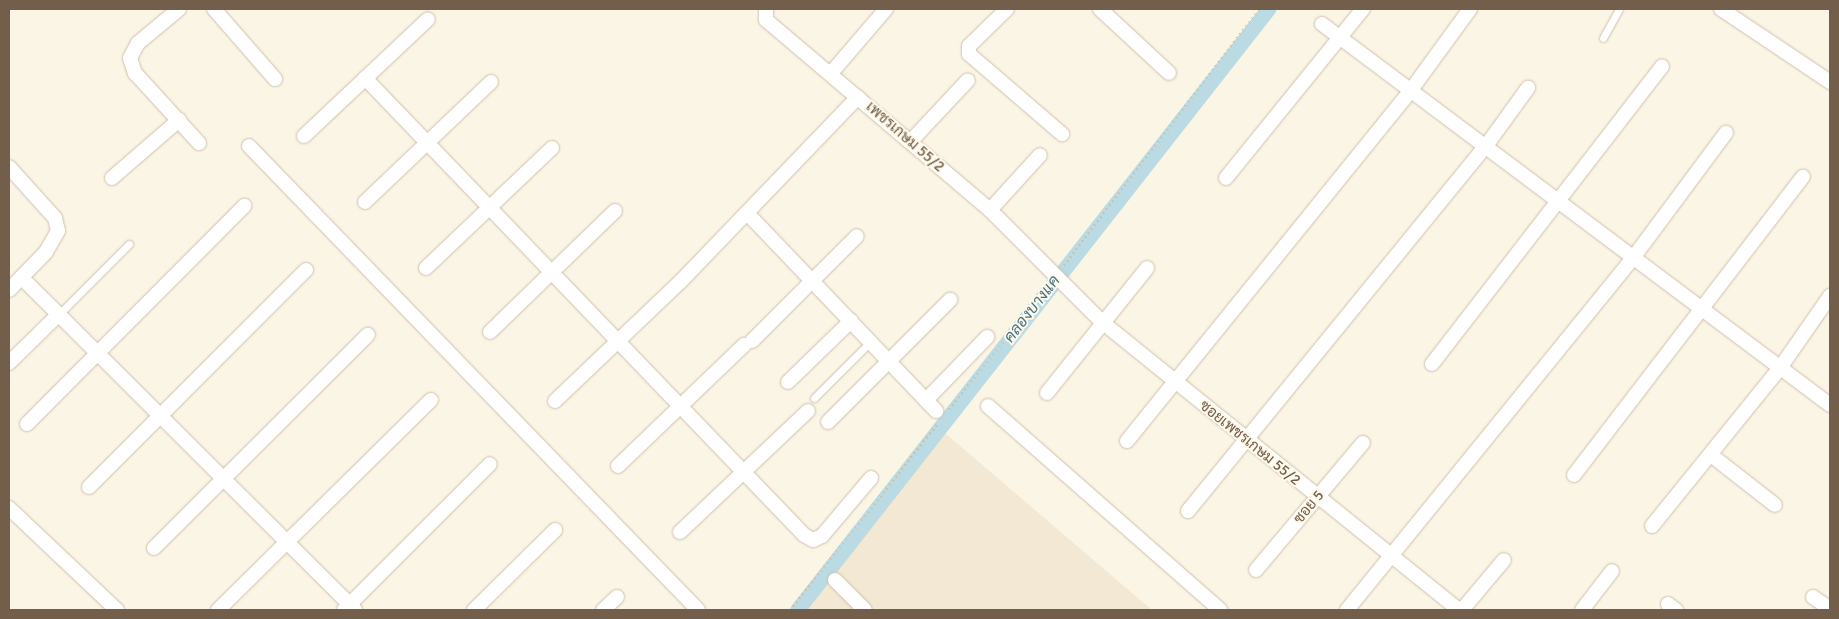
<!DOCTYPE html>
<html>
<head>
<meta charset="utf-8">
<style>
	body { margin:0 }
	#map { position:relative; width:1839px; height:619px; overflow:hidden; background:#fbf5e5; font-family:Signika,Sarabun,sans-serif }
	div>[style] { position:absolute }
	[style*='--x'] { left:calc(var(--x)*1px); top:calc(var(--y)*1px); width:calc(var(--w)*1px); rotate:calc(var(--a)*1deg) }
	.residential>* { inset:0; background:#f3e8d3 }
	.canal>* { height:15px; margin:-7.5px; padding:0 7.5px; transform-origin:7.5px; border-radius:7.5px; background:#badae4 }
	.path>* { height:2.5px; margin-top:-1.25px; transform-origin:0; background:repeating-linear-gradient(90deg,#d5baa0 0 1px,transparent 0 5px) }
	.roads { filter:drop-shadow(0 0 1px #cfc0af) drop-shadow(0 0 1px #cfc0af) }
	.service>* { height:7px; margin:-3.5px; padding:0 3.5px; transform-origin:3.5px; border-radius:3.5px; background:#fff }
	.minor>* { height:14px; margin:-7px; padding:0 7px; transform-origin:7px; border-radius:7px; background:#fff }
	span { translate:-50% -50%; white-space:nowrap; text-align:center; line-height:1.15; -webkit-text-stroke:4px #fef9eb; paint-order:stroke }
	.street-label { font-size:15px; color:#735d4b }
	.water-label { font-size:16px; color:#457486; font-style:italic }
	.frame { position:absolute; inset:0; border:10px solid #735d4b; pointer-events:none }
</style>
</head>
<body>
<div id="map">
	<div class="residential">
		<div style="clip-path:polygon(945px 433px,1152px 610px,805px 610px)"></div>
	</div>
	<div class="canal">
		<div style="--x:797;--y:610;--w:764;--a:-51.91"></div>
	</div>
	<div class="path">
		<div style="--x:1064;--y:265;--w:322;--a:-52.7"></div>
		<div style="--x:949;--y:409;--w:156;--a:-51.2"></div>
		<div style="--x:790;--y:610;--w:236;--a:-51.7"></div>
	</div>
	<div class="roads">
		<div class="service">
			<div style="--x:1603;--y:38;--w:33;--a:-61"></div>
			<div style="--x:59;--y:314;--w:99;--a:-45"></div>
			<div style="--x:814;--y:398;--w:79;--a:-45"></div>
		</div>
		<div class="minor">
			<div style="--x:179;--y:9;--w:53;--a:140.3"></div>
			<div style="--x:138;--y:43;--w:17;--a:118"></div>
			<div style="--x:130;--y:58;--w:16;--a:72"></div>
			<div style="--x:135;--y:73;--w:95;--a:47.6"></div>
			<div style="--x:214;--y:9;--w:93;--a:48.9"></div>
			<div style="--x:766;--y:9;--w:11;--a:90"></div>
			<div style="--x:766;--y:20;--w:294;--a:40.3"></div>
			<div style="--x:990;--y:210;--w:158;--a:45"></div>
			<div style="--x:1102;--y:322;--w:459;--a:38.9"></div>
			<div style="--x:1007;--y:9;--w:53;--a:135.8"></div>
			<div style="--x:969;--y:46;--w:8;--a:90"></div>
			<div style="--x:969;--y:54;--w:123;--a:40.7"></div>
			<div style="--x:1100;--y:9;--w:94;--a:42.8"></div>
			<div style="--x:1721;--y:9;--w:131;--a:33.8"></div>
			<div style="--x:1322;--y:24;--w:635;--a:36.87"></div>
			<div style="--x:832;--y:72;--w:83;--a:-49.4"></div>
			<div style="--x:365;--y:78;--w:634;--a:46.15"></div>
			<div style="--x:804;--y:535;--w:10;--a:29"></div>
			<div style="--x:813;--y:540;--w:10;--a:-24"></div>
			<div style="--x:822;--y:536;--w:76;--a:-49.8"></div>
			<div style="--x:304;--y:136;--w:170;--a:-43.3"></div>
			<div style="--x:911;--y:141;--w:83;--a:-46.9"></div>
			<div style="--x:249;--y:146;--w:646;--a:45.94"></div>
			<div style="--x:9;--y:167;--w:69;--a:48"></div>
			<div style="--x:55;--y:218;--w:13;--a:77"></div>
			<div style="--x:58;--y:231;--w:24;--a:120"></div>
			<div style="--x:46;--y:252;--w:53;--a:134.2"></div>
			<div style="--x:112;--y:178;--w:89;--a:-40.9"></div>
			<div style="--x:1226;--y:178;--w:218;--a:-51"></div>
			<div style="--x:365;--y:202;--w:174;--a:-43.6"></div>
			<div style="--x:990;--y:210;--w:74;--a:-47.7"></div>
			<div style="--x:747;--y:213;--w:274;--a:46.3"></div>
			<div style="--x:426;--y:268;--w:174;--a:-43.6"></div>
			<div style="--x:27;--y:283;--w:463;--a:44.9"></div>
			<div style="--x:490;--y:332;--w:174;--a:-44.1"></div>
			<div style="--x:752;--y:341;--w:148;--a:-45"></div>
			<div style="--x:9;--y:363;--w:70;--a:-44.4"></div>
			<div style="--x:1432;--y:364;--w:376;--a:-52.3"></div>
			<div style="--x:788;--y:382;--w:88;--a:-44.1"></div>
			<div style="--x:1047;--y:393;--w:160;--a:-51.3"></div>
			<div style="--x:926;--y:400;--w:88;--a:-45.9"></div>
			<div style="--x:555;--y:401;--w:174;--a:-43.6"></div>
			<div style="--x:681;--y:281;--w:255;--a:-46.1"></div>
			<div style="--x:988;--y:406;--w:309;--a:41.3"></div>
			<div style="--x:828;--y:422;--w:173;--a:-45"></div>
			<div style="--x:27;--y:424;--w:308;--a:-45.1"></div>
			<div style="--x:1127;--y:441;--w:452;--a:-51"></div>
			<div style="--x:1411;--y:90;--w:100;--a:-53.9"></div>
			<div style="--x:1711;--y:455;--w:81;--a:38"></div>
			<div style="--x:618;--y:466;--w:175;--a:-43.8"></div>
			<div style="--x:1574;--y:475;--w:376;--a:-52.5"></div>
			<div style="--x:89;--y:487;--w:307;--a:-45"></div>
			<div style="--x:9;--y:508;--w:149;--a:43.4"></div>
			<div style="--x:1188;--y:511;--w:471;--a:-50.8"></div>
			<div style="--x:1486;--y:146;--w:72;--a:-54.1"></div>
			<div style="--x:1652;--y:526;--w:203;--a:-51"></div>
			<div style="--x:1780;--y:368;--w:88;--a:-55.2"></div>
			<div style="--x:680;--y:532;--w:176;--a:-43.4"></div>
			<div style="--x:154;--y:548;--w:302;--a:-44.9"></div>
			<div style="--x:1256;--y:570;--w:166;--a:-49.9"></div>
			<div style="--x:835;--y:580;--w:42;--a:45"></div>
			<div style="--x:1813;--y:597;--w:21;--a:35"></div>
			<div style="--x:1668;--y:604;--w:10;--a:37"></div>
			<div style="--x:218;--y:610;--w:299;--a:-44.6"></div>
			<div style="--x:344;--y:610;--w:206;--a:-45"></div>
			<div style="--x:474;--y:610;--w:114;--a:-44.6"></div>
			<div style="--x:603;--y:610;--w:19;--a:-43"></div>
			<div style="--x:1347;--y:610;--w:454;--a:-50.9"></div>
			<div style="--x:1633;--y:258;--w:156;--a:-53.4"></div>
			<div style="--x:1462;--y:610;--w:65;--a:-50"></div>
			<div style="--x:1582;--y:610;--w:49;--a:-52.4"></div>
		</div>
	</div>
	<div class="street-label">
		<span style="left:905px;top:137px;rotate:41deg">เพชรเกษม 55/2</span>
		<span style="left:1250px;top:443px;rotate:39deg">ซอยเพชรเกษม 55/2</span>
		<span style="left:1309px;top:507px;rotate:-50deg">ซอย 5</span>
	</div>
	<div class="water-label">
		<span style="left:1032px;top:309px;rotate:-52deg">คลองบางแค</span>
	</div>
	<div class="frame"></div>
</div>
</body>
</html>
